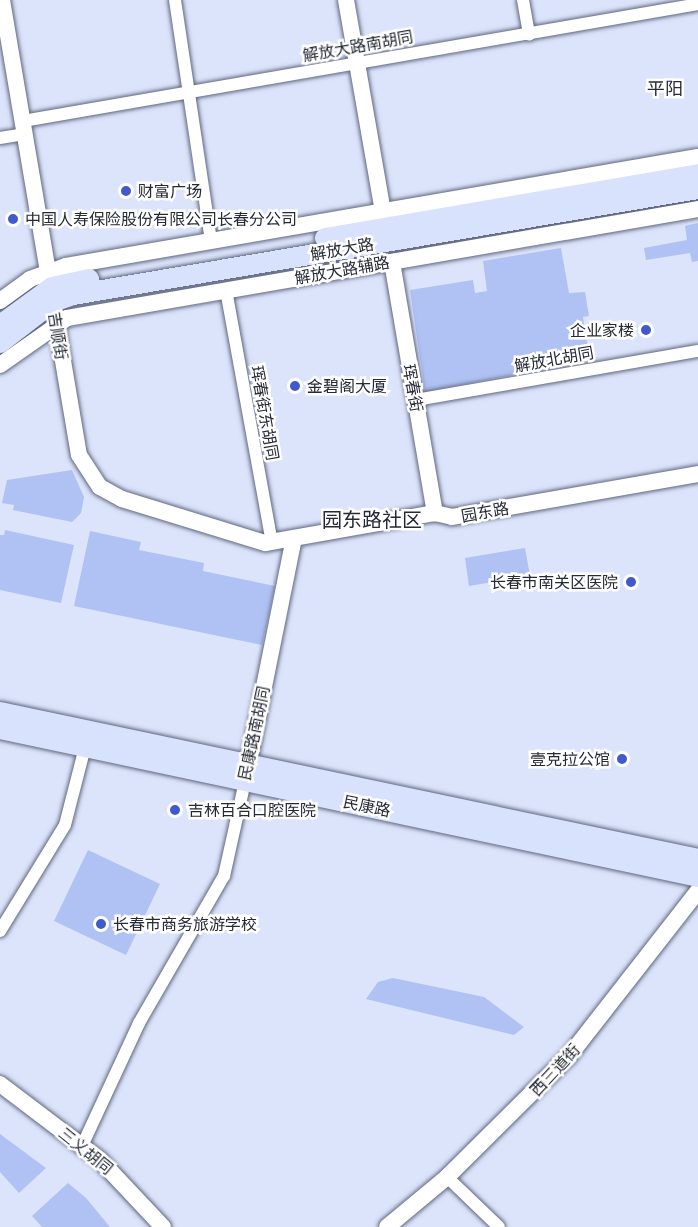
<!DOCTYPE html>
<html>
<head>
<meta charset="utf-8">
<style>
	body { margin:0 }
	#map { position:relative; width:698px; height:1227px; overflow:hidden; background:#dce4fb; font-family:"Libre Baskerville","Noto Sans SC",serif }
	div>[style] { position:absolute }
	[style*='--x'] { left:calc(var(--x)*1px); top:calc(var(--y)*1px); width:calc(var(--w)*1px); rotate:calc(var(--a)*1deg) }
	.green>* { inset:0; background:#b0c1f3 }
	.roads { filter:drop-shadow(0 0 2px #5f6780) drop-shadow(0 0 2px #5f6780) }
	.street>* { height:12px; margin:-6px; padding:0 6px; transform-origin:6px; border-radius:6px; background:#fff }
	.secondary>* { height:16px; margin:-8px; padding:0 8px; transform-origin:8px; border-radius:8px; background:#fff }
	.primary>* { height:20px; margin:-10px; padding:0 10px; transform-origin:10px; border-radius:10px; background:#d9e2fc }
	.dots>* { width:16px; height:16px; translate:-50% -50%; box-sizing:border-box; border:3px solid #fff; border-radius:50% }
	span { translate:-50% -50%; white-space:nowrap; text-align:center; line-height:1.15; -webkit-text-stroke:5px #fff; paint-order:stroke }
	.street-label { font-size:16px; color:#262a35 }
	.poi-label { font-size:16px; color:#262a35 }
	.left { translate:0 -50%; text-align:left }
	.right { translate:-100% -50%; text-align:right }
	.neighbourhood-label { font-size:18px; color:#262a35 }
	.quarter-label { font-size:20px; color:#262a35 }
</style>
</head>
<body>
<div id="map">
	<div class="green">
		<div style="clip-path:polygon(698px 223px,698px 261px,692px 262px,690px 253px,646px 260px,644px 248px,687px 240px,685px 226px)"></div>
		<div style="clip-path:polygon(561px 248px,569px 293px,585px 292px,589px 316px,583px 317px,590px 360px,425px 392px,410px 290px,473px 280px,475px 293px,487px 291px,483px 261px)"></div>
		<div style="clip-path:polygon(72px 470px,84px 497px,81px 513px,72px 522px,13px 510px,14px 505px,2px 503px,7px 480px)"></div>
		<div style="clip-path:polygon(5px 530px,74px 545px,61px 603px,0 590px,0 535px,4px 535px)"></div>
		<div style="clip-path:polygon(90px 531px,141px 542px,139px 550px,204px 563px,203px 571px,275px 586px,262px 645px,74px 606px)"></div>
		<div style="clip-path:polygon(525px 548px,530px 576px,469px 586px,465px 558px)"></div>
		<div style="clip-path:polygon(88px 850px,160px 884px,126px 955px,54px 921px)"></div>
		<div style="clip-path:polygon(393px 978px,484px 997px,524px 1027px,514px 1035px,366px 999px,378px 982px)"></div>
		<div style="clip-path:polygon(0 1134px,46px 1168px,19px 1193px,0 1172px)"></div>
		<div style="clip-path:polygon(68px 1183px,86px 1198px,110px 1227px,42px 1227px,32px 1216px)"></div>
	</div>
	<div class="roads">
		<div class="street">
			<div style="--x:175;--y:0;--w:244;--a:81.5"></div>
			<div style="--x:523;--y:0;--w:35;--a:80"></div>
			<div style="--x:23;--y:121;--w:685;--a:-9.83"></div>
			<div style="--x:0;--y:138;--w:26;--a:-9"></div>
			<div style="--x:226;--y:290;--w:257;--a:79.7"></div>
			<div style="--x:416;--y:400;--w:286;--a:-9.9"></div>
			<div style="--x:0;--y:931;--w:124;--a:-58.5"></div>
			<div style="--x:65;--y:825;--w:81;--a:-75.6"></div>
			<div style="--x:82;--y:1146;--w:136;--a:-65.1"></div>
			<div style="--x:139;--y:1023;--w:170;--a:-60"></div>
			<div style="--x:224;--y:876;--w:97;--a:-77.5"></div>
			<div style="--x:447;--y:1177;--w:72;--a:43.9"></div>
		</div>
		<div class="secondary">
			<div style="--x:2;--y:0;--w:461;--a:80.4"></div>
			<div style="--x:79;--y:455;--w:38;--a:57"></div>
			<div style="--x:100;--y:487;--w:25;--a:29"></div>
			<div style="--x:122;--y:499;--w:150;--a:17.1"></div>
			<div style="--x:265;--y:543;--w:173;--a:-10"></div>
			<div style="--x:435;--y:513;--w:17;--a:13"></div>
			<div style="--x:452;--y:517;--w:250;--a:-9.9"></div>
			<div style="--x:346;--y:0;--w:214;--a:80.1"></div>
			<div style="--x:392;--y:262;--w:255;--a:80.3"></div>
			<div style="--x:0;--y:301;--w:37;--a:-36"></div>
			<div style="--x:30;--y:279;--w:38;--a:-20"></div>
			<div style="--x:66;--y:266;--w:641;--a:-9.79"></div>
			<div style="--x:0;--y:365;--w:82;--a:-35"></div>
			<div style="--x:67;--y:318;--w:640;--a:-9.8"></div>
			<div style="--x:246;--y:776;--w:242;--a:-78.6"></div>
			<div style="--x:0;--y:1084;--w:126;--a:37.2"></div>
			<div style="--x:100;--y:1160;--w:92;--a:46.8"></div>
			<div style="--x:387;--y:1227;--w:78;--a:-39.8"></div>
			<div style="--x:447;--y:1177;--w:172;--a:-44.8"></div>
			<div style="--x:569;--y:1056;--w:209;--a:-52"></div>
		</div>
		<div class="primary">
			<div style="--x:325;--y:238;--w:378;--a:-9.7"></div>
			<div style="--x:0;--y:325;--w:64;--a:-36.2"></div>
			<div style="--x:52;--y:287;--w:38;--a:-12"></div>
			<div style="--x:0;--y:343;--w:67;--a:-37.7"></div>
			<div style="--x:53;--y:302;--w:21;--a:-19"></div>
			<div style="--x:73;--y:295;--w:634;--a:-9.63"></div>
			<div style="--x:0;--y:712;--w:713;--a:11.89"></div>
			<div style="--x:0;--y:729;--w:714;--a:11.97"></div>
		</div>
	</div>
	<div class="dots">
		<div style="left:126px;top:191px;background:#4259cc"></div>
		<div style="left:13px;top:219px;background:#4259cc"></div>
		<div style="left:646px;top:330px;background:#4259cc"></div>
		<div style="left:295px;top:386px;background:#4259cc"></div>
		<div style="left:631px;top:582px;background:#4259cc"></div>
		<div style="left:622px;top:759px;background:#4259cc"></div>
		<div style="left:175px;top:810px;background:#4259cc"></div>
		<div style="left:101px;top:924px;background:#4259cc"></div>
	</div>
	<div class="street-label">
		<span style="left:358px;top:46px;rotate:-10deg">解放大路南胡同</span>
		<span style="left:342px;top:249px;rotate:-10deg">解放大路</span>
		<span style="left:342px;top:270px;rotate:-10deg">解放大路辅路</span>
		<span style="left:58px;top:336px;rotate:81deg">吉顺街</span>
		<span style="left:554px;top:359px;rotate:-10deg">解放北胡同</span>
		<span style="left:413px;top:388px;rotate:80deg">珲春街</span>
		<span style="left:265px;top:413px;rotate:80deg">珲春街东胡同</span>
		<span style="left:485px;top:512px;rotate:-10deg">园东路</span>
		<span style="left:254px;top:733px;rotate:-78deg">民康路南胡同</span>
		<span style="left:367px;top:806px;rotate:12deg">民康路</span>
		<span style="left:555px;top:1070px;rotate:-47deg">西三道街</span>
		<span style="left:86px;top:1151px;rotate:39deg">三义胡同</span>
	</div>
	<div class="poi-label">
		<span class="left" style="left:138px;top:191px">财富广场</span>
		<span class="left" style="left:25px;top:219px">中国人寿保险股份有限公司长春分公司</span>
		<span class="right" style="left:634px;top:330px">企业家楼</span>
		<span class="left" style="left:307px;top:386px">金碧阁大厦</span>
		<span class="right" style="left:618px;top:582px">长春市南关区医院</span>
		<span class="right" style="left:610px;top:759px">壹克拉公馆</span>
		<span class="left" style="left:188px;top:810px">吉林百合口腔医院</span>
		<span class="left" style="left:113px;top:924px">长春市商务旅游学校</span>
	</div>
	<div class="neighbourhood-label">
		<span style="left:665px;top:89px">平阳</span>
	</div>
	<div class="quarter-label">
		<span style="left:372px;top:520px">园东路社区</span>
	</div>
</div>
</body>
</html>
